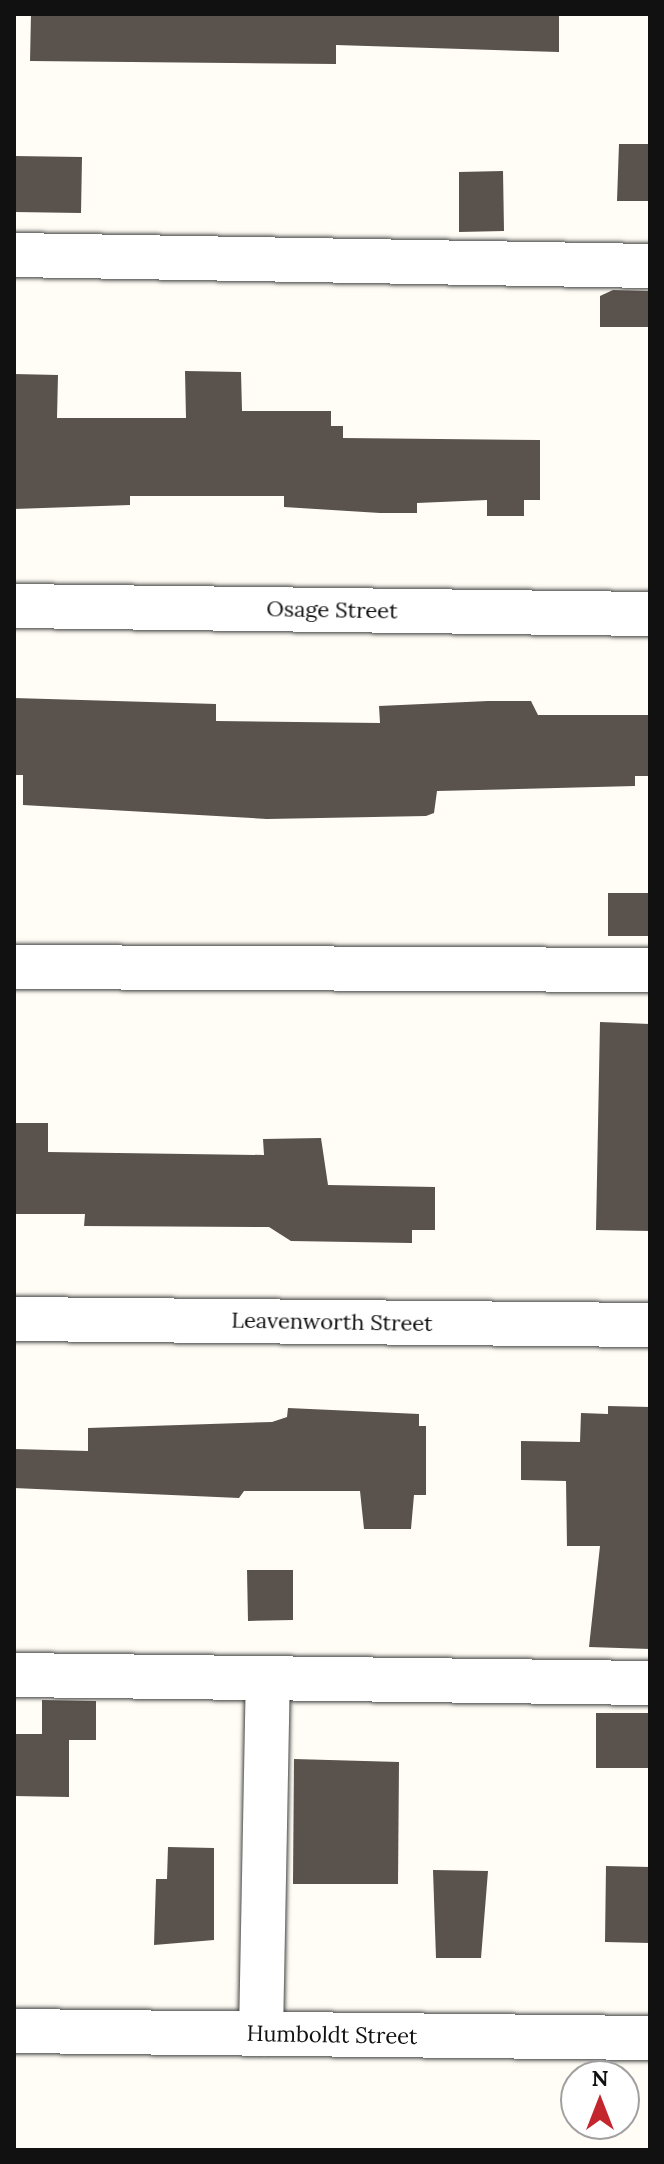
<!DOCTYPE html>
<html>
<head>
<meta charset="utf-8">
<style>
	body { margin:0 }
	#map { position:relative; width:664px; height:2164px; overflow:hidden; background:#fffdf5; font-family:Lora,serif }
	div>[style] { position:absolute }
	[style*='--x'] { left:calc(var(--x)*1px); top:calc(var(--y)*1px); width:calc(var(--w)*1px); rotate:calc(var(--a)*1deg) }
	.building>* { inset:0; background:#5a524d }
	.roads { filter:drop-shadow(0 0 2px #444) drop-shadow(0 0 2px #444) }
	.minor>* { height:44px; margin:-22px; padding:0 22px; transform-origin:22px; border-radius:22px; background:#fff }
	span { translate:-50% -50%; white-space:nowrap; text-align:center; line-height:1.15; -webkit-text-stroke:8px #fff; paint-order:stroke }
	.street-label { font-size:22px; color:#111 }
	.frame { position:absolute; inset:0; border:16px solid #111; pointer-events:none }
	.north { position:absolute; left:560px; top:2060px; width:80px; height:80px; box-sizing:border-box; background:#fff; border:2px solid #a0a0a0; border-radius:50%; rotate:0deg; font-size:22px; font-weight:700; line-height:32px; text-align:center; color:#111 }
	.north::after { content:''; display:block; margin:auto; width:28px; height:36px; background:#c4262e; clip-path:polygon(50% 0,100% 100%,50% 72%,0 100%) }
</style>
</head>
<body>
<div id="map">
	<div class="building">
		<div style="clip-path:polygon(31px 14px,559px 14px,559px 52px,336px 45px,336px 64px,30px 61px)"></div>
		<div style="clip-path:polygon(619px 144px,650px 144px,650px 201px,617px 201px)"></div>
		<div style="clip-path:polygon(14px 156px,82px 157px,81px 213px,14px 212px)"></div>
		<div style="clip-path:polygon(503px 171px,504px 231px,459px 232px,459px 172px)"></div>
		<div style="clip-path:polygon(613px 290px,650px 291px,650px 327px,600px 327px,600px 296px)"></div>
		<div style="clip-path:polygon(185px 371px,241px 372px,242px 411px,331px 411px,331px 426px,343px 426px,343px 438px,540px 440px,540px 500px,524px 500px,524px 516px,487px 516px,487px 500px,417px 503px,417px 513px,380px 513px,284px 507px,284px 496px,130px 496px,130px 505px,14px 509px,14px 374px,58px 375px,57px 418px,186px 418px)"></div>
		<div style="clip-path:polygon(14px 698px,216px 704px,216px 721px,380px 723px,379px 706px,488px 701px,531px 701px,538px 715px,650px 715px,650px 776px,635px 776px,635px 786px,437px 791px,434px 813px,426px 816px,267px 819px,23px 805px,23px 775px,14px 775px)"></div>
		<div style="clip-path:polygon(608px 893px,650px 893px,650px 936px,608px 936px)"></div>
		<div style="clip-path:polygon(600px 1022px,650px 1024px,650px 1231px,596px 1230px)"></div>
		<div style="clip-path:polygon(14px 1123px,48px 1123px,48px 1152px,264px 1155px,263px 1139px,321px 1138px,328px 1185px,435px 1187px,435px 1230px,412px 1230px,412px 1243px,291px 1241px,269px 1227px,84px 1226px,85px 1214px,14px 1214px)"></div>
		<div style="clip-path:polygon(608px 1406px,650px 1407px,650px 1649px,589px 1647px,600px 1546px,567px 1546px,566px 1481px,521px 1480px,521px 1441px,580px 1442px,581px 1413px,608px 1414px)"></div>
		<div style="clip-path:polygon(288px 1408px,419px 1414px,419px 1426px,426px 1426px,426px 1495px,414px 1495px,411px 1529px,364px 1529px,360px 1491px,244px 1491px,239px 1498px,14px 1488px,14px 1449px,88px 1451px,88px 1428px,272px 1422px,287px 1417px)"></div>
		<div style="clip-path:polygon(247px 1570px,293px 1570px,293px 1620px,248px 1621px)"></div>
		<div style="clip-path:polygon(42px 1700px,96px 1701px,96px 1740px,69px 1740px,69px 1797px,14px 1796px,14px 1734px,42px 1734px)"></div>
		<div style="clip-path:polygon(596px 1713px,650px 1713px,650px 1768px,596px 1768px)"></div>
		<div style="clip-path:polygon(294px 1759px,399px 1762px,398px 1884px,293px 1884px)"></div>
		<div style="clip-path:polygon(168px 1847px,214px 1848px,214px 1940px,154px 1945px,156px 1879px,167px 1879px)"></div>
		<div style="clip-path:polygon(606px 1866px,650px 1867px,650px 1943px,605px 1942px)"></div>
		<div style="clip-path:polygon(433px 1870px,488px 1871px,481px 1958px,436px 1958px)"></div>
	</div>
	<div class="roads">
		<div class="minor">
			<div style="--x:14;--y:255;--w:636;--a:0.99"></div>
			<div style="--x:14;--y:606;--w:636;--a:0.72"></div>
			<div style="--x:14;--y:967;--w:636;--a:0.27"></div>
			<div style="--x:14;--y:1319;--w:636;--a:0.54"></div>
			<div style="--x:14;--y:1675;--w:636;--a:0.72"></div>
			<div style="--x:14;--y:2031;--w:636;--a:0.63"></div>
			<div style="--x:261;--y:2034;--w:355;--a:-88.9"></div>
		</div>
	</div>
	<div class="street-label">
		<span style="left:332px;top:610px;rotate:1deg">Osage Street</span>
		<span style="left:332px;top:1322px;rotate:1deg">Leavenworth Street</span>
		<span style="left:332px;top:2035px;rotate:1deg">Humboldt Street</span>
	</div>
	<div class="frame"></div>
	<div class="north">N</div>
</div>
</body>
</html>
